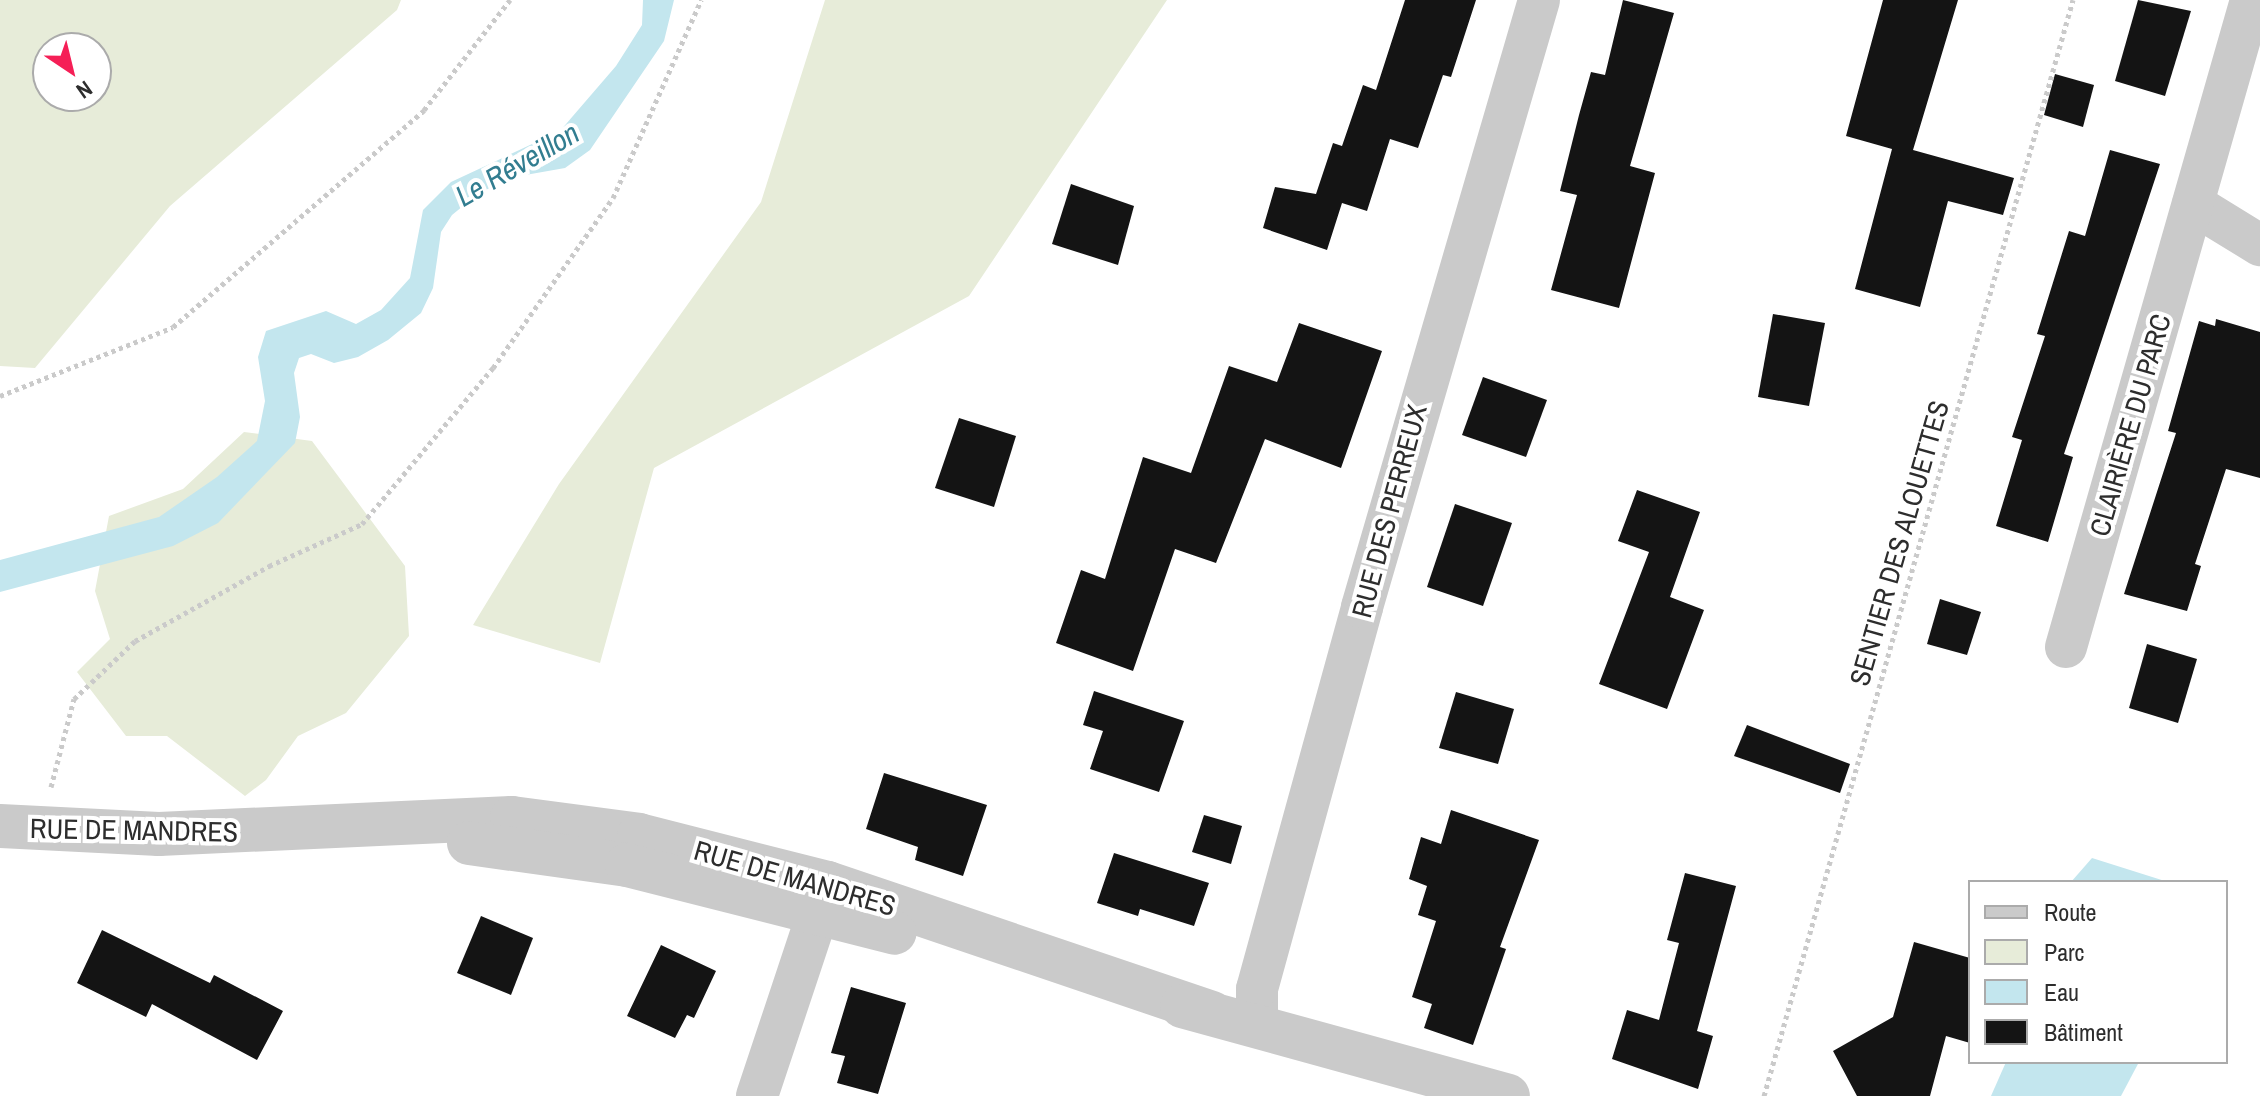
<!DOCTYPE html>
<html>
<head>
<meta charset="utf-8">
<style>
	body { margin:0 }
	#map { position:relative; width:2260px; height:1096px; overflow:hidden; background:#fff; font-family:"Archivo Narrow",sans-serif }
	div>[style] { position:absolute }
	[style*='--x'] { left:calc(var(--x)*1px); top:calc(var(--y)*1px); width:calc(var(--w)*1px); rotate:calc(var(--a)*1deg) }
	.green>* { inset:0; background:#e7ecd9 }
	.water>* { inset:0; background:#c3e6ee }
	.building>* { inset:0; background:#141414 }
	.path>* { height:5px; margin-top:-2.5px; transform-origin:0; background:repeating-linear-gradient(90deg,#cacaca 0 4px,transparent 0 8px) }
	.minor>* { height:42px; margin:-21px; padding:0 21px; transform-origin:21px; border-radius:21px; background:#cacaca }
	.tertiary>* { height:44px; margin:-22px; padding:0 22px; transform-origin:22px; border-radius:22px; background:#cacaca }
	span { translate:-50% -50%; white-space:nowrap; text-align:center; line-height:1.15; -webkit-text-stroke:8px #fff; paint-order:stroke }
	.street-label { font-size:28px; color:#2d2d2d }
	.water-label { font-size:30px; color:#327d90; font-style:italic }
	.legend { position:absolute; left:1968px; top:880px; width:260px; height:184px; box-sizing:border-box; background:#fff; border:2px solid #ababab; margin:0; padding:10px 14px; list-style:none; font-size:24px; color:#2d2d2d }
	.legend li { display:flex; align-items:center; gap:16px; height:40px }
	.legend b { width:40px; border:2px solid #ababab }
	.north { position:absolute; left:32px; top:32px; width:80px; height:80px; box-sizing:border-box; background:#fff; border:2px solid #ababab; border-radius:50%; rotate:145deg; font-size:22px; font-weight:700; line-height:32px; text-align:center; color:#2d2d2d }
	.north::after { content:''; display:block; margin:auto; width:28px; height:36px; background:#f51f56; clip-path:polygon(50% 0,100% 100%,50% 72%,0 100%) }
</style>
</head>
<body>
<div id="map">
	<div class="green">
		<div style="clip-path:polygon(evenodd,0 0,401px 0,397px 10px,170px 206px,35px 368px,0 366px,0 0,48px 48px,96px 48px,96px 96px,48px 96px,48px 48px)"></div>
		<div style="clip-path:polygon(825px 0,1167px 0,969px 296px,654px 468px,600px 663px,473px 625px,559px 484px,761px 202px)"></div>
		<div style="clip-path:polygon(244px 432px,312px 441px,405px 566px,409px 636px,346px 713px,298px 736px,266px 780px,245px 796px,167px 736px,126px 736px,77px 672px,110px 639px,95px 591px,109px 516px,183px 489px)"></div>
	</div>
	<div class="water">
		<div style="clip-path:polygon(643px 0,674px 0,664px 41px,590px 150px,565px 168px,514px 177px,479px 193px,452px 215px,441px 232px,433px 288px,421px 313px,388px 340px,358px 357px,334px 363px,311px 354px,299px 358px,294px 373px,300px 417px,295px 443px,218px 523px,173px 546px,0 592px,0 560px,159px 517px,217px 477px,257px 441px,265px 401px,258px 357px,266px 331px,326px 311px,356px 324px,381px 310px,410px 278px,423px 210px,451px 182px,560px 131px,616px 66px,642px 25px)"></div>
		<div style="clip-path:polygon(2092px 858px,2168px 882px,2071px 882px)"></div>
		<div style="clip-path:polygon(2006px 1062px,2139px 1062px,2121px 1096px,1991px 1096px)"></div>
	</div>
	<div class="building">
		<div style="clip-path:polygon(1405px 0,1476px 0,1451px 77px,1443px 75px,1418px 148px,1390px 139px,1367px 211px,1342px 203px,1327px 250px,1263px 228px,1275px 187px,1316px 194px,1333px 143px,1342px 146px,1363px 85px,1376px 90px)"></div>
		<div style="clip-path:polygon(1623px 0,1674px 13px,1630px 166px,1655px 173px,1619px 308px,1551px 290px,1577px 195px,1560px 191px,1579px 115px,1591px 72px,1605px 75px)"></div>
		<div style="clip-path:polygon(1883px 0,1958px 0,1913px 150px,2014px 178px,2003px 215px,1948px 201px,1920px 307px,1855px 289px,1892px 149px,1846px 136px)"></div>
		<div style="clip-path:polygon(2138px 0,2191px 11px,2165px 96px,2115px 81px)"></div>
		<div style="clip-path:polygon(2055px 74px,2094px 85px,2083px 127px,2044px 115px)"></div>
		<div style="clip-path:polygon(2110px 150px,2160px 164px,2064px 454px,2073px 457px,2048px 542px,1996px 526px,2022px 440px,2012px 437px,2045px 336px,2037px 334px,2069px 231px,2085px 236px)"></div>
		<div style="clip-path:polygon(1071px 184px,1134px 206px,1118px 265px,1052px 244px)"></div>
		<div style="clip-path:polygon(1773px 314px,1825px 323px,1809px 406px,1758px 397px)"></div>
		<div style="clip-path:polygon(2216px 319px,2260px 332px,2260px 478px,2226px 469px,2195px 564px,2201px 566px,2187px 611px,2124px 594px,2176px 433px,2168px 431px,2199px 321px,2215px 326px)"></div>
		<div style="clip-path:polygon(1299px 323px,1382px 351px,1341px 468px,1265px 439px,1216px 563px,1175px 549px,1133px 671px,1056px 643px,1081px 570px,1105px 579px,1143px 457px,1191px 473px,1229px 366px,1277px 382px)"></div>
		<div style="clip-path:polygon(1483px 377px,1547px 400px,1526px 457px,1462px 435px)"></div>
		<div style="clip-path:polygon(959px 418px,1016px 436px,994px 507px,935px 488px)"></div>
		<div style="clip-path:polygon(1637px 490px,1700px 512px,1670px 597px,1704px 610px,1667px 709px,1599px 684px,1649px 552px,1618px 541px)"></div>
		<div style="clip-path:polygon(1455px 504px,1512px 523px,1483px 606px,1427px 587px)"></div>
		<div style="clip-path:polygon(1940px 599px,1981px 612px,1967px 655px,1927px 644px)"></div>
		<div style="clip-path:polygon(2147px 644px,2197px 659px,2178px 723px,2129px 708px)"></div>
		<div style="clip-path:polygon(1094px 691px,1184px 721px,1159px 792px,1090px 769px,1103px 731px,1083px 725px)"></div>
		<div style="clip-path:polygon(1456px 692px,1514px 709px,1498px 764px,1439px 748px)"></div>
		<div style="clip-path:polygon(1747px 725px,1850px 764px,1840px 793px,1734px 756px)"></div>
		<div style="clip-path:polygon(884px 773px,987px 805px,963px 876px,915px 860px,918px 847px,866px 829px)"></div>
		<div style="clip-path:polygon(1451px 810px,1539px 840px,1500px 947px,1506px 949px,1473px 1045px,1424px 1028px,1432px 1004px,1412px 997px,1436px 921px,1418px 915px,1427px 886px,1409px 879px,1421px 837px,1441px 844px)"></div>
		<div style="clip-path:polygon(1204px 815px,1242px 826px,1231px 864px,1192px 852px)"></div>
		<div style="clip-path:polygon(1114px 853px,1209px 883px,1194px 926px,1140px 909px,1138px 916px,1097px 903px)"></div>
		<div style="clip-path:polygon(1685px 873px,1736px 886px,1697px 1031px,1713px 1036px,1698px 1089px,1612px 1059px,1627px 1010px,1659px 1020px,1679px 943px,1667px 940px)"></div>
		<div style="clip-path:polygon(481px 916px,533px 938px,511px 995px,457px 973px)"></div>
		<div style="clip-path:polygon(102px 930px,210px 983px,214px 975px,283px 1011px,257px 1060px,152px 1004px,146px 1017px,77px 983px)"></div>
		<div style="clip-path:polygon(1914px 942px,1970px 958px,1970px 1043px,1946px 1036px,1930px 1096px,1857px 1096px,1833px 1051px,1893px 1017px)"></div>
		<div style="clip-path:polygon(661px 945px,716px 971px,694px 1018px,687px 1015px,675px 1038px,627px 1016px)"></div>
		<div style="clip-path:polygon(851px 987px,906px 1003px,878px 1094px,837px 1083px,845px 1056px,831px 1053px)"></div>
	</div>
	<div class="path">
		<div style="--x:0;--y:396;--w:186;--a:-21.7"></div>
		<div style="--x:173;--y:327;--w:332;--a:-40.8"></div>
		<div style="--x:424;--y:110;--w:140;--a:-52"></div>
		<div style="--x:51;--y:787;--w:91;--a:-75.4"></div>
		<div style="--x:74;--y:699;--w:84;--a:-43.6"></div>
		<div style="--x:135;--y:641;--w:154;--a:-29.2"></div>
		<div style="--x:269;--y:566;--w:102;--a:-24.3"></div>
		<div style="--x:362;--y:524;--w:204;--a:-50"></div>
		<div style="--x:493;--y:368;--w:208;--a:-54.8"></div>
		<div style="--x:613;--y:198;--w:217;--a:-66"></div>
		<div style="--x:1764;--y:1096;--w:1139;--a:-74.26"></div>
	</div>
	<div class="minor">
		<div style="--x:2193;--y:204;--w:79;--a:31.5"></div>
		<div style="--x:2066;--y:647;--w:673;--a:-74.04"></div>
		<div style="--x:1257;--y:1026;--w:37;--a:-90"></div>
		<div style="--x:1257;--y:989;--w:396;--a:-74.6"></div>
		<div style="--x:1362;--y:607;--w:632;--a:-73.74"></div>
		<div style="--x:757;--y:1096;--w:225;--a:-71.6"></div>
	</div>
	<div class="tertiary">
		<div style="--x:0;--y:826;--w:159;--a:2.9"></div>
		<div style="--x:159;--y:834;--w:353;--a:-2.6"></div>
		<div style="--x:512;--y:818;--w:128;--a:7.6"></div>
		<div style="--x:639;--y:835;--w:195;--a:14.3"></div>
		<div style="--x:828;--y:883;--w:405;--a:18.7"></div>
		<div style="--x:469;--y:843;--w:160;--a:7.9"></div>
		<div style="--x:627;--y:865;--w:276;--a:14.2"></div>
		<div style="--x:1182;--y:1006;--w:338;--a:15.4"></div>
	</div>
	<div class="street-label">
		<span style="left:2130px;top:425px;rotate:-74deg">CLAIRIÈRE DU PARC</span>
		<span style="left:1389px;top:511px;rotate:-75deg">RUE DES PERREUX</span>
		<span style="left:1899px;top:543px;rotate:-74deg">SENTIER DES ALOUETTES</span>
		<span style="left:134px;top:830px;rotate:1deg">RUE DE MANDRES</span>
		<span style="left:795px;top:878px;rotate:16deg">RUE DE MANDRES</span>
	</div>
	<div class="water-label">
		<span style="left:517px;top:164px;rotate:-30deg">Le Réveillon</span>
	</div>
	<ul class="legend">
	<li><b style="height:10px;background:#cacaca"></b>Route</li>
	<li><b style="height:22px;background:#e7ecd9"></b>Parc</li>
	<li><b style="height:22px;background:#c3e6ee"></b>Eau</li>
	<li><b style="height:22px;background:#141414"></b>Bâtiment</li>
	</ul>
	<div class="north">N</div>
</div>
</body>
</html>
